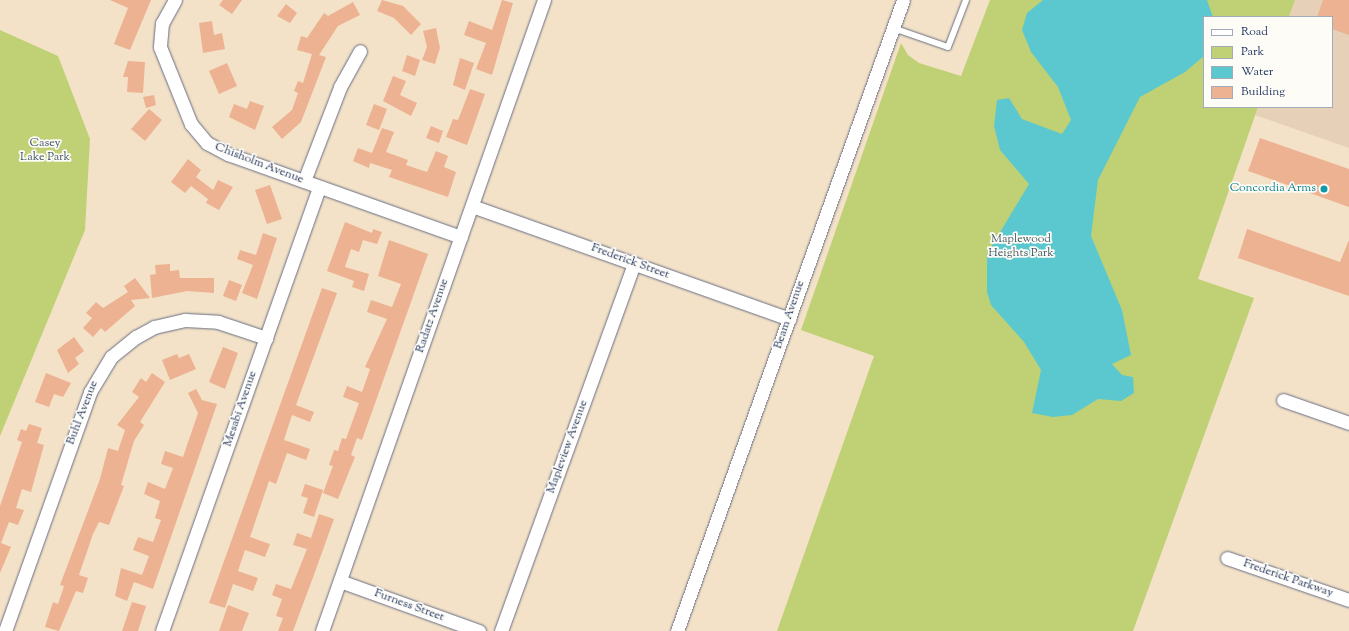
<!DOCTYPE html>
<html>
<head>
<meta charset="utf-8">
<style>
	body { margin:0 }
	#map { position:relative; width:1349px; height:631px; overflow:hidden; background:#f4e2c8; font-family:"Sorts Mill Goudy",serif }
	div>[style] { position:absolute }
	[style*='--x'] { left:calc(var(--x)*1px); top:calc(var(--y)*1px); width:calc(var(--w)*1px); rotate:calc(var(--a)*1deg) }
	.built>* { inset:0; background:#e6d0b7 }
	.green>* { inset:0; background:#bfd174 }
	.water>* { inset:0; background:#5bc8cf }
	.building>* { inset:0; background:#ecb291 }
	.roads { filter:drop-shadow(0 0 1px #676e83) drop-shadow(0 0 1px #676e83) }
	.lane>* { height:6px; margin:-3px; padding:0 3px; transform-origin:3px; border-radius:3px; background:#fff }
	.street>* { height:13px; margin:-6.5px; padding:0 6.5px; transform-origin:6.5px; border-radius:6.5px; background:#fff }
	.dots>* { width:11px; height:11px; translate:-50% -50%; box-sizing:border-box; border:2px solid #fdfcf7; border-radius:50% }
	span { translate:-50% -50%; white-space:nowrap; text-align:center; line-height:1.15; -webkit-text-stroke:3.5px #fdfcf7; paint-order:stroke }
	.park-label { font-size:12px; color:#445864 }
	.street-label { font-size:12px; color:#1b2f5e }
	.culture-label { font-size:12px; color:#0d838f }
	.right { translate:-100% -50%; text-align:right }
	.legend { position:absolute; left:1203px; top:16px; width:130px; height:92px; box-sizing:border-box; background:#fdfcf7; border:1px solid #a3aaba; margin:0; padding:5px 7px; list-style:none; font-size:12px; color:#1b2f5e }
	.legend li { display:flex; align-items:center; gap:8px; height:20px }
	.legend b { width:20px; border:1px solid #a3aaba }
</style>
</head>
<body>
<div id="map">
	<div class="built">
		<div style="clip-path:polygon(1295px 0,1349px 0,1349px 148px,1255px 115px,1258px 107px,1332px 107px,1332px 17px,1289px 17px)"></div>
	</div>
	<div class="green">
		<div style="clip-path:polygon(990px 0,1295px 0,1289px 17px,1204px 17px,1204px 107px,1258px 107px,1198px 279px,1254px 298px,1133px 631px,777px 631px,874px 356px,801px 330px,901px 43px,908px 55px,919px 63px,961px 76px)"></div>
		<div style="clip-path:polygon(0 30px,58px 56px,90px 139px,85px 230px,0 436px)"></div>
	</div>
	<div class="water">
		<div style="clip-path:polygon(1043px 0,1207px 0,1213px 17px,1204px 17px,1204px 56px,1185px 72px,1140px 97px,1098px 180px,1091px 236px,1122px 310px,1131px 355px,1112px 364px,1122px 375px,1133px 377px,1134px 393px,1121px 401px,1098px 399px,1072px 415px,1053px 417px,1032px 413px,1041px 370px,1024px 342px,991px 305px,987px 292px,987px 254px,1029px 184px,1000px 150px,994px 126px,997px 100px,1009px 98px,1022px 119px,1062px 134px,1071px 120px,1058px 87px,1031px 52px,1022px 30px,1027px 13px)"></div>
	</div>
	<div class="building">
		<div style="clip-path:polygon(110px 0,151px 0,130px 50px,114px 44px,128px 8px)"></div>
		<div style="clip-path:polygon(223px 0,242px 0,232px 14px,219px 5px)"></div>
		<div style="clip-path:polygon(382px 0,403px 6px,421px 24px,411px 35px,394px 18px,377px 11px)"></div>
		<div style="clip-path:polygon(502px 0,513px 3px,492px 75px,476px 69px,486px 43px,464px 35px,469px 21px,492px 30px)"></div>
		<div style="clip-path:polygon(1323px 0,1349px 0,1349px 35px,1332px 29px,1332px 17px,1317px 17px)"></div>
		<div style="clip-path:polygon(353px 2px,360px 15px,338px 26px,319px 55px,326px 57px,301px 122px,282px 139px,272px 127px,292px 110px,298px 93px,294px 91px,298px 81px,303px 83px,312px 54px,297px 50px,301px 36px,307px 38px,324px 13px,328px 16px)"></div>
		<div style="clip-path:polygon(286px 4px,297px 13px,290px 23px,277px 16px)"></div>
		<div style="clip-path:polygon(212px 21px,214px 35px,222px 33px,225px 49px,203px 53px,199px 23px)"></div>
		<div style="clip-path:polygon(436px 28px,440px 48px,435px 64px,422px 60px,427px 47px,423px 31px)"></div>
		<div style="clip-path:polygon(407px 55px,420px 60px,415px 76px,402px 71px)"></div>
		<div style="clip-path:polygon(460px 58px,474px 63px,465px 90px,453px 85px)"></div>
		<div style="clip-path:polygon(128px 61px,145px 62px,143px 93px,127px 92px,128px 77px,123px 77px)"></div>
		<div style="clip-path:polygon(227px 63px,237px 86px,219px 94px,209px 71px)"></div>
		<div style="clip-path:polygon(393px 76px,406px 81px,400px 95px,417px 103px,411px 116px,383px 101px)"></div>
		<div style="clip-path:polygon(470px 89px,485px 94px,467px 145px,446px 137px,453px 119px,458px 120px)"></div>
		<div style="clip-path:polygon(154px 95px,156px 105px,146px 108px,143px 97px)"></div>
		<div style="clip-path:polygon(250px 101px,264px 106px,255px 130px,229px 117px,234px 104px,247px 109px)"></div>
		<div style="clip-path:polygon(374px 104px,387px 109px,379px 130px,366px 125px)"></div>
		<div style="clip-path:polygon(149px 109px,162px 120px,145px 141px,131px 129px)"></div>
		<div style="clip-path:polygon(431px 126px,443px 131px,439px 143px,426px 138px)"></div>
		<div style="clip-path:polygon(382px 128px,394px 132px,386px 152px,408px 160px,406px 165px,427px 172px,436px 151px,448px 156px,444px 167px,456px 172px,448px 197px,389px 177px,392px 170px,370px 163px,369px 168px,353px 161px,358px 148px,372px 153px)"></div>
		<div style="clip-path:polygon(1260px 138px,1349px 169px,1349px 207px,1248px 171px)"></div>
		<div style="clip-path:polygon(188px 159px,201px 170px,196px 177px,213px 190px,218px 180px,233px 187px,219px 210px,206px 203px,208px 199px,191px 186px,185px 193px,171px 182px)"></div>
		<div style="clip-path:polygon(270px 185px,282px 219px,267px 224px,255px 190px)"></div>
		<div style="clip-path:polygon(345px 222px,372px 233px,373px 229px,382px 232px,377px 244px,363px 240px,359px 252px,351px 249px,345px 267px,369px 274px,364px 291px,352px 287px,354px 281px,327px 271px)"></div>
		<div style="clip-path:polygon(1247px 229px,1340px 262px,1349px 240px,1349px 296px,1238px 258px)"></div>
		<div style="clip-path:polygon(263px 233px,277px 238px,257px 299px,242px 293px,253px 265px,237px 259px,240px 250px,256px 255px)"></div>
		<div style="clip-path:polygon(389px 240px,428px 254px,362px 440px,357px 438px,351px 455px,355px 457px,338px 499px,323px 493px,333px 466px,329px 465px,334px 450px,338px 451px,342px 438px,346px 439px,359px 403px,343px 397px,347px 386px,362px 392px,370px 369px,365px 367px,387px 319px,367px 312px,371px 300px,392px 307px,401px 284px,378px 276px)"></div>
		<div style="clip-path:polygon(170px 264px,170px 271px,179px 270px,180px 278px,214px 278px,214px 293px,187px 291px,152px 298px,150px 275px,156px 274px,155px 265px)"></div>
		<div style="clip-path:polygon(135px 278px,150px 298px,131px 300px,135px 306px,105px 332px,101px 328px,93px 337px,83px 328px,92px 318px,86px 313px,96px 302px,103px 308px,128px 292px,124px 286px)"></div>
		<div style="clip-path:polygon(229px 280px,242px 285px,236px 301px,223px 296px)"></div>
		<div style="clip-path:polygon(322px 288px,337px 293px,296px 405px,314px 412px,310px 422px,292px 415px,284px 440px,310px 449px,306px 460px,287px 453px,276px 484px,269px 481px,250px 537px,270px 544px,265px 557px,245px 550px,238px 571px,258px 578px,253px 591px,233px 584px,225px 608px,209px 603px)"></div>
		<div style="clip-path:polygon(74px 337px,84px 351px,75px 358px,79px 364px,68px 373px,57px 350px)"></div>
		<div style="clip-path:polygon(223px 347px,238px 353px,225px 389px,209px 382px)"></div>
		<div style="clip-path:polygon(177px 354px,179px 358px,189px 354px,196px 369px,170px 380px,162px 360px)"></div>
		<div style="clip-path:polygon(46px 373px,71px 383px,63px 397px,54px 394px,49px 407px,35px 402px)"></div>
		<div style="clip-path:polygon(152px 373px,165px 382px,140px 422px,144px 425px,134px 441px,121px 485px,124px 486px,109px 525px,99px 522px,93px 534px,79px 575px,88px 578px,83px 593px,76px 591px,59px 631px,45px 627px,53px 602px,58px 604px,64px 586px,60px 585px,100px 479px,108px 448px,118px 451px,125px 430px,117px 425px,139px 397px,132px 392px,141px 378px,146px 382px)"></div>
		<div style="clip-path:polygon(196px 389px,202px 400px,217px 404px,153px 589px,134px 582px,127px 601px,115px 596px,121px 568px,142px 575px,149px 556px,133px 550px,138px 537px,153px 542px,161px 520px,155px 518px,160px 501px,144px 494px,148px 482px,165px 489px,173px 468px,161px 464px,165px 451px,183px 457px,198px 413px,188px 393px)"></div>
		<div style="clip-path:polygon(29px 424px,42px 428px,37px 443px,44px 445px,31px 492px,22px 489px,16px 508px,24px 510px,18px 525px,9px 522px,1px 543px,11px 547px,0 573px,0 506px,22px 442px,17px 440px,21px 429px,26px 431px)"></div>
		<div style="clip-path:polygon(305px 484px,323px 490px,314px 517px,303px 513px,308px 498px,301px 496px)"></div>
		<div style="clip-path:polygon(319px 514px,334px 519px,315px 572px,293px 631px,278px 631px,283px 618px,276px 616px,282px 599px,272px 595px,276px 584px,291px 589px,307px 549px,293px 545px,297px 533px,311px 538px)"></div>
		<div style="clip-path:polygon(132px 602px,146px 606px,138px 631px,122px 631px)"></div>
		<div style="clip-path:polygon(228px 605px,249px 613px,242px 631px,219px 631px)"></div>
	</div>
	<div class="roads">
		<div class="lane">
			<div style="--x:893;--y:28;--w:58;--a:19.1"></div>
			<div style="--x:948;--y:47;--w:50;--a:-69"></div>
		</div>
		<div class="street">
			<div style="--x:175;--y:0;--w:26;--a:119"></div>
			<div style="--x:162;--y:23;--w:24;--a:95"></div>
			<div style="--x:160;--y:47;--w:83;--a:68.1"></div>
			<div style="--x:191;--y:124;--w:25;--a:50"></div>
			<div style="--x:207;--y:143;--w:24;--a:28"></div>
			<div style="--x:228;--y:154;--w:247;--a:19.6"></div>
			<div style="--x:304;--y:181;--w:101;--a:-69"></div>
			<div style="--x:340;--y:87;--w:41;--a:-60.9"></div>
			<div style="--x:472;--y:206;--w:337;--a:19.6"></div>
			<div style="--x:1283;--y:400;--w:70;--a:19.2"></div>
			<div style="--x:1227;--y:558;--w:129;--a:19"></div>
			<div style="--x:340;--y:581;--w:148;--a:19.8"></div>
			<div style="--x:5;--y:631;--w:254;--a:-70.4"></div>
			<div style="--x:90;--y:392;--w:41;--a:-59"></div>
			<div style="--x:111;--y:357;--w:32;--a:-39"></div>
			<div style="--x:136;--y:337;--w:21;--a:-29"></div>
			<div style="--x:154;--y:327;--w:32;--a:-13"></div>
			<div style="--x:185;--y:320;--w:33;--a:3"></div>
			<div style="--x:218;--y:322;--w:51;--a:18.4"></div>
			<div style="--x:162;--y:631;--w:471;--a:-70.5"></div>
			<div style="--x:322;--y:631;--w:669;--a:-70.62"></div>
			<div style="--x:501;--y:631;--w:391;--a:-70.1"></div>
			<div style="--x:677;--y:631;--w:670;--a:-70.29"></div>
		</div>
	</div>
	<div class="dots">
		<div style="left:1324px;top:189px;background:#0f9aa8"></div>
	</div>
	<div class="park-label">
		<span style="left:45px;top:151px">Casey<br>Lake Park</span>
		<span style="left:1021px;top:247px">Maplewood<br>Heights Park</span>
	</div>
	<div class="street-label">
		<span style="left:259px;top:164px;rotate:21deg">Chisholm Avenue</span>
		<span style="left:630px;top:262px;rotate:20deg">Frederick Street</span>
		<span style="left:790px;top:315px;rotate:-71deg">Beam Avenue</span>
		<span style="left:433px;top:316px;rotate:-71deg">Radatz Avenue</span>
		<span style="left:241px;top:409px;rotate:-71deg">Mesabi Avenue</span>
		<span style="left:83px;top:413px;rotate:-69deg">Buhl Avenue</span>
		<span style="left:568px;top:447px;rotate:-70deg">Mapleview Avenue</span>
		<span style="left:1288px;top:579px;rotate:19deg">Frederick Parkway</span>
		<span style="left:409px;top:606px;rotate:20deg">Furness Street</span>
	</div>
	<div class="culture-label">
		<span class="right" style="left:1316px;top:189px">Concordia Arms</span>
	</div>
	<ul class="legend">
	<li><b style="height:5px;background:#fff"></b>Road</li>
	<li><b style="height:11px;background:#bfd174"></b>Park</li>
	<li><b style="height:11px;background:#5bc8cf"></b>Water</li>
	<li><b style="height:11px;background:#ecb291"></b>Building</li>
	</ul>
</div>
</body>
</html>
